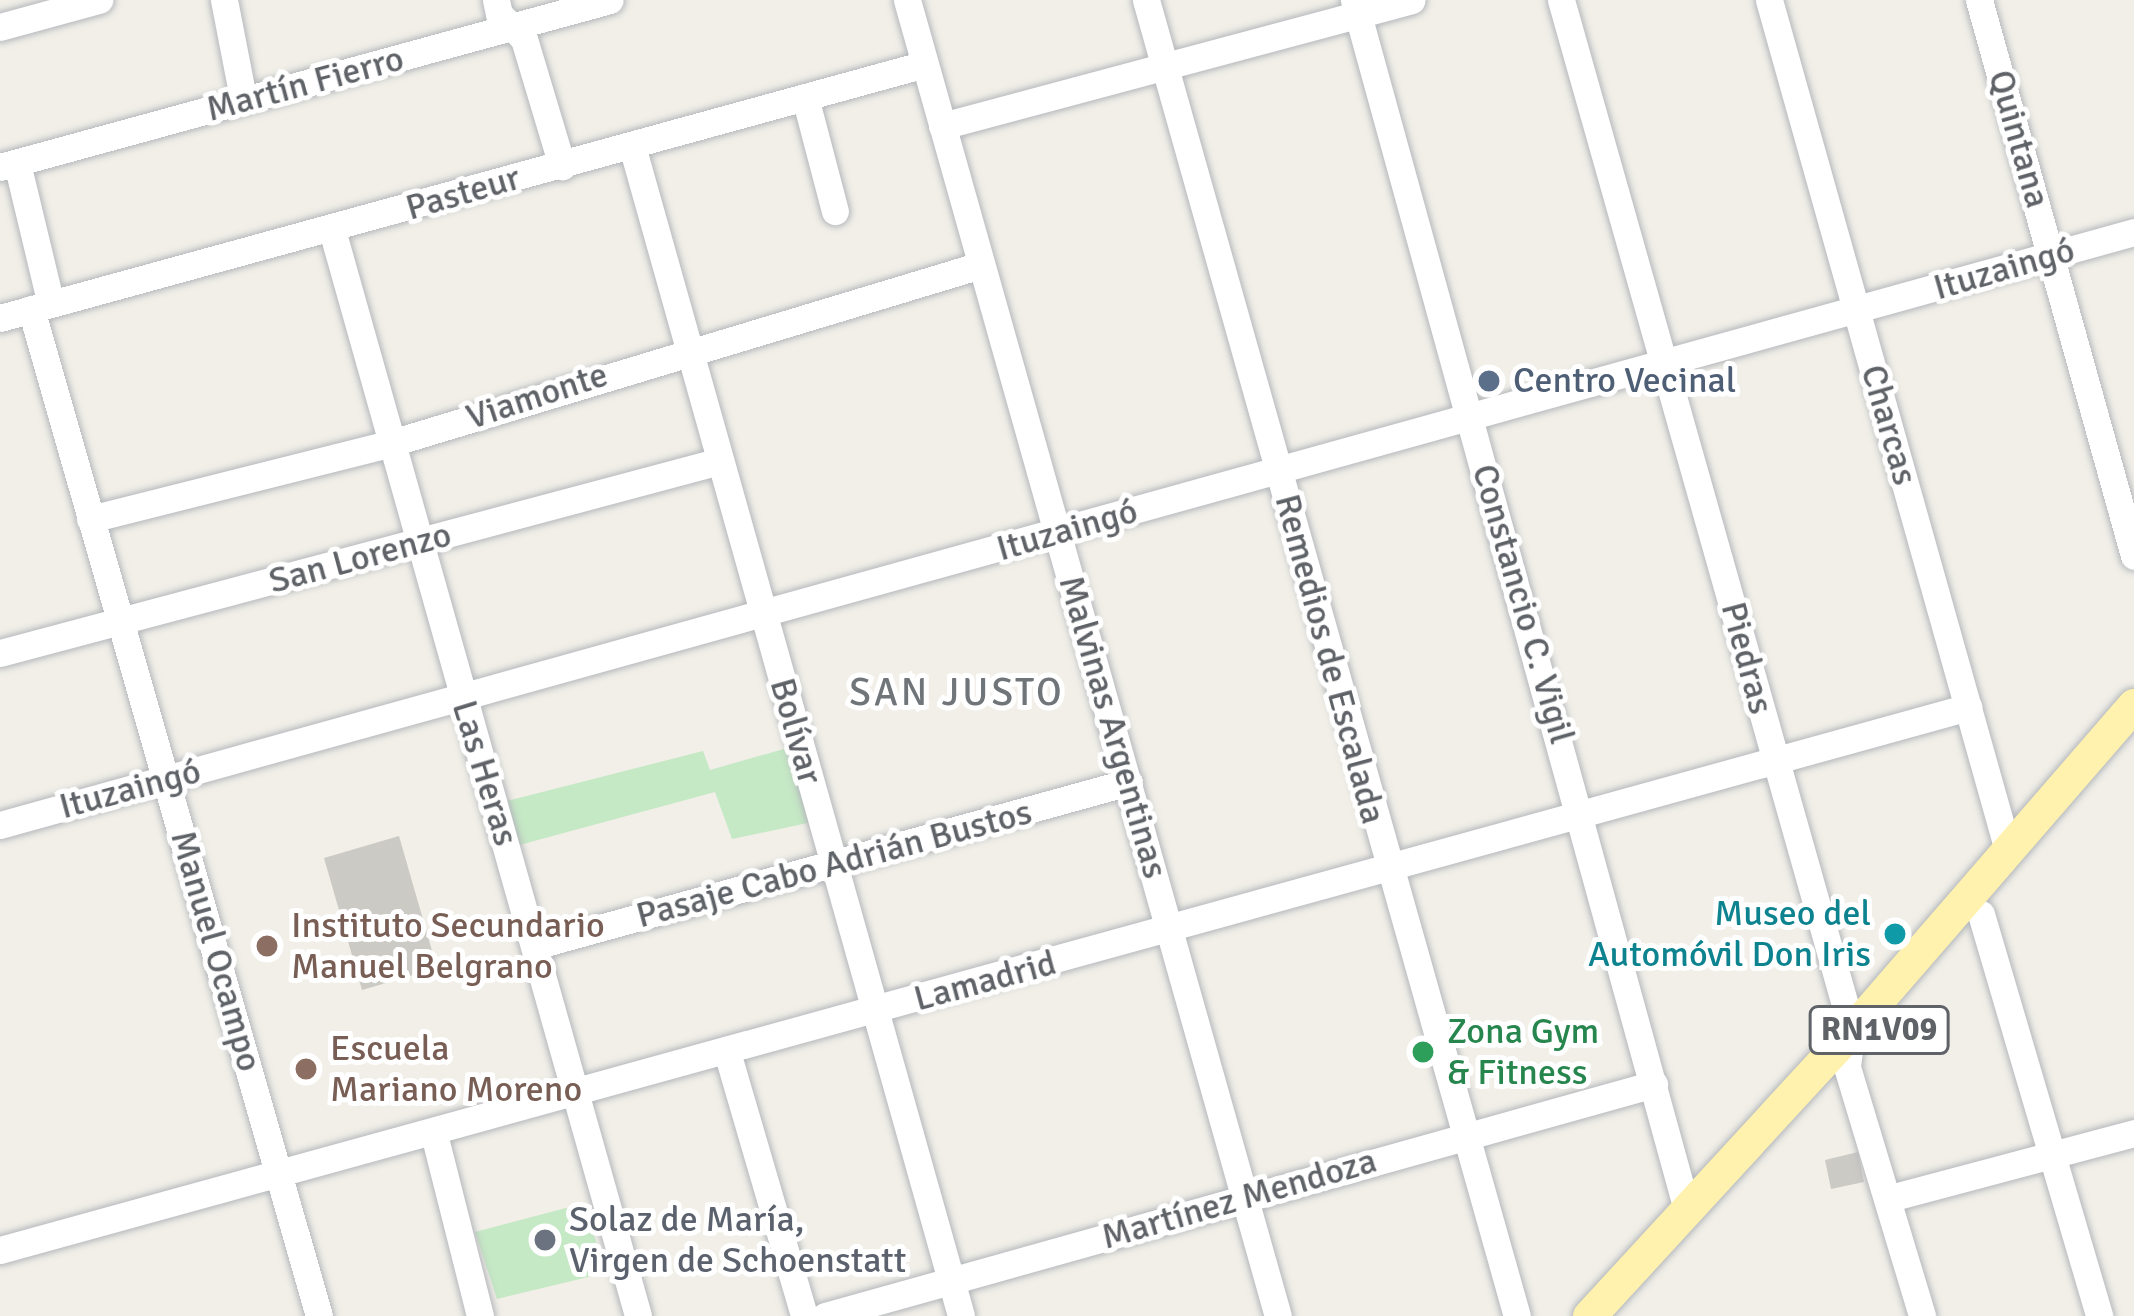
<!DOCTYPE html>
<html>
<head>
<meta charset="utf-8">
<style>
	body { margin:0 }
	#map { position:relative; width:2134px; height:1316px; overflow:hidden; background:#f1efe8; font-family:Signika,sans-serif }
	div>[style] { position:absolute }
	[style*='--x'] { left:calc(var(--x)*1px); top:calc(var(--y)*1px); width:calc(var(--w)*1px); rotate:calc(var(--a)*1deg) }
	.green>* { inset:0; background:#c5e8c5 }
	.building>* { inset:0; background:#cccac5 }
	.roads { filter:drop-shadow(0 0 3px #b5b8bc) drop-shadow(0 0 3px #b5b8bc) }
	.minor>* { height:27px; margin:-13.5px; padding:0 13.5px; transform-origin:13.5px; border-radius:13.5px; background:#fff }
	.major>* { height:33px; margin:-16.5px; padding:0 16.5px; transform-origin:16.5px; border-radius:16.5px; background:#fff2af }
	.dots>* { width:33px; height:33px; translate:-50% -50%; box-sizing:border-box; border:6px solid #fff; border-radius:50% }
	span { translate:-50% -50%; white-space:nowrap; text-align:center; line-height:1.15; -webkit-text-stroke:10px #fff; paint-order:stroke }
	.shield-label span { padding:3px 9px; background:#fff; border:3px solid; border-radius:9px; -webkit-text-stroke-width:0 }
	.shield-label { font-size:33px; color:#5f6368; font-weight:700 }
	.street-label { font-size:36px; color:#5f6368 }
	.service-label { font-size:36px; color:#4e5e75 }
	.left { translate:0 -50%; text-align:left }
	.culture-label { font-size:36px; color:#0d838f }
	.right { translate:-100% -50%; text-align:right }
	.education-label { font-size:36px; color:#785e54 }
	.leisure-label { font-size:36px; color:#27864d }
	.worship-label { font-size:36px; color:#5b616d }
	.neighbourhood-label { font-size:39px; color:#70757a; letter-spacing:3px }
</style>
</head>
<body>
<div id="map">
	<div class="green">
		<div style="clip-path:polygon(794px 746px,817px 821px,732px 839px,715px 792px,512px 847px,499px 803px,703px 751px,710px 770px)"></div>
		<div style="clip-path:polygon(585px 1203px,605px 1273px,497px 1299px,475px 1232px)"></div>
	</div>
	<div class="building">
		<div style="clip-path:polygon(399px 836px,437px 968px,362px 990px,324px 858px)"></div>
		<div style="clip-path:polygon(1858px 1152px,1864px 1182px,1831px 1189px,1825px 1160px)"></div>
	</div>
	<div class="roads">
		<div class="minor">
			<div style="--x:224;--y:0;--w:100;--a:79"></div>
			<div style="--x:496;--y:0;--w:14;--a:78"></div>
			<div style="--x:499;--y:14;--w:35;--a:45"></div>
			<div style="--x:524;--y:39;--w:133;--a:73.3"></div>
			<div style="--x:907;--y:0;--w:1367;--a:74.26"></div>
			<div style="--x:1146;--y:0;--w:1367;--a:74.26"></div>
			<div style="--x:1354;--y:0;--w:1255;--a:74.61"></div>
			<div style="--x:1561;--y:0;--w:1070;--a:74.22"></div>
			<div style="--x:1852;--y:1030;--w:37;--a:98"></div>
			<div style="--x:1847;--y:1067;--w:260;--a:73.2"></div>
			<div style="--x:1769;--y:0;--w:883;--a:74.3"></div>
			<div style="--x:1979;--y:0;--w:577;--a:74.42"></div>
			<div style="--x:0;--y:27;--w:103;--a:-15.3"></div>
			<div style="--x:805;--y:97;--w:118;--a:75.3"></div>
			<div style="--x:942;--y:126;--w:486;--a:-15"></div>
			<div style="--x:632;--y:146;--w:1215;--a:74.29"></div>
			<div style="--x:17;--y:163;--w:141;--a:76.5"></div>
			<div style="--x:0;--y:167;--w:632;--a:-15.31"></div>
			<div style="--x:332;--y:230;--w:1128;--a:74.26"></div>
			<div style="--x:31;--y:309;--w:1047;--a:74.04"></div>
			<div style="--x:0;--y:318;--w:959;--a:-15.35"></div>
			<div style="--x:90;--y:519;--w:307;--a:-14.1"></div>
			<div style="--x:388;--y:444;--w:619;--a:-16.8"></div>
			<div style="--x:0;--y:653;--w:745;--a:-14.93"></div>
			<div style="--x:0;--y:825;--w:2215;--a:-15.53"></div>
			<div style="--x:1981;--y:914;--w:419;--a:73.6"></div>
			<div style="--x:538;--y:945;--w:613;--a:-15.42"></div>
			<div style="--x:727;--y:1052;--w:275;--a:73.7"></div>
			<div style="--x:434;--y:1134;--w:188;--a:75.8"></div>
			<div style="--x:1890;--y:1198;--w:253;--a:-14.9"></div>
			<div style="--x:0;--y:1250;--w:2042;--a:-15.42"></div>
			<div style="--x:825;--y:1316;--w:861;--a:-15.63"></div>
		</div>
		<div class="major">
			<div style="--x:1589;--y:1316;--w:389;--a:-47.4"></div>
			<div style="--x:1852;--y:1030;--w:430;--a:-49.1"></div>
		</div>
	</div>
	<div class="dots">
		<div style="left:1489px;top:381px;background:#5c6f8a"></div>
		<div style="left:1895px;top:934px;background:#0f9aa8"></div>
		<div style="left:267px;top:946px;background:#8d6e63"></div>
		<div style="left:1423px;top:1052px;background:#2e9e5b"></div>
		<div style="left:306px;top:1069px;background:#8d6e63"></div>
		<div style="left:545px;top:1240px;background:#6b7280"></div>
	</div>
	<div class="shield-label">
		<span style="left:1879px;top:1030px">RN1V09</span>
	</div>
	<div class="street-label">
		<span style="left:305px;top:84px;rotate:-15deg">Martín Fierro</span>
		<span style="left:2019px;top:139px;rotate:74deg">Quintana</span>
		<span style="left:463px;top:193px;rotate:-16deg">Pasteur</span>
		<span style="left:2004px;top:269px;rotate:-16deg">Ituzaingó</span>
		<span style="left:537px;top:396px;rotate:-18deg">Viamonte</span>
		<span style="left:1889px;top:425px;rotate:74deg">Charcas</span>
		<span style="left:1067px;top:530px;rotate:-16deg">Ituzaingó</span>
		<span style="left:360px;top:558px;rotate:-15deg">San Lorenzo</span>
		<span style="left:1523px;top:604px;rotate:74deg">Constancio C. Vigil</span>
		<span style="left:1747px;top:658px;rotate:75deg">Piedras</span>
		<span style="left:1330px;top:659px;rotate:75deg">Remedios de Escalada</span>
		<span style="left:1113px;top:727px;rotate:74deg">Malvinas Argentinas</span>
		<span style="left:796px;top:731px;rotate:74deg">Bolívar</span>
		<span style="left:485px;top:773px;rotate:73deg">Las Heras</span>
		<span style="left:130px;top:789px;rotate:-15deg">Ituzaingó</span>
		<span style="left:834px;top:864px;rotate:-15deg">Pasaje Cabo Adrián Bustos</span>
		<span style="left:216px;top:951px;rotate:74deg">Manuel Ocampo</span>
		<span style="left:985px;top:981px;rotate:-15deg">Lamadrid</span>
		<span style="left:1239px;top:1199px;rotate:-16deg">Martínez Mendoza</span>
	</div>
	<div class="service-label">
		<span class="left" style="left:1513px;top:381px">Centro Vecinal</span>
	</div>
	<div class="culture-label">
		<span class="right" style="left:1871px;top:934px">Museo del<br>Automóvil Don Iris</span>
	</div>
	<div class="education-label">
		<span class="left" style="left:291px;top:946px">Instituto Secundario<br>Manuel Belgrano</span>
		<span class="left" style="left:330px;top:1069px">Escuela<br>Mariano Moreno</span>
	</div>
	<div class="leisure-label">
		<span class="left" style="left:1447px;top:1052px">Zona Gym<br>&amp; Fitness</span>
	</div>
	<div class="worship-label">
		<span class="left" style="left:569px;top:1240px">Solaz de María,<br>Virgen de Schoenstatt</span>
	</div>
	<div class="neighbourhood-label">
		<span style="left:957px;top:692px">SAN JUSTO</span>
	</div>
</div>
</body>
</html>
